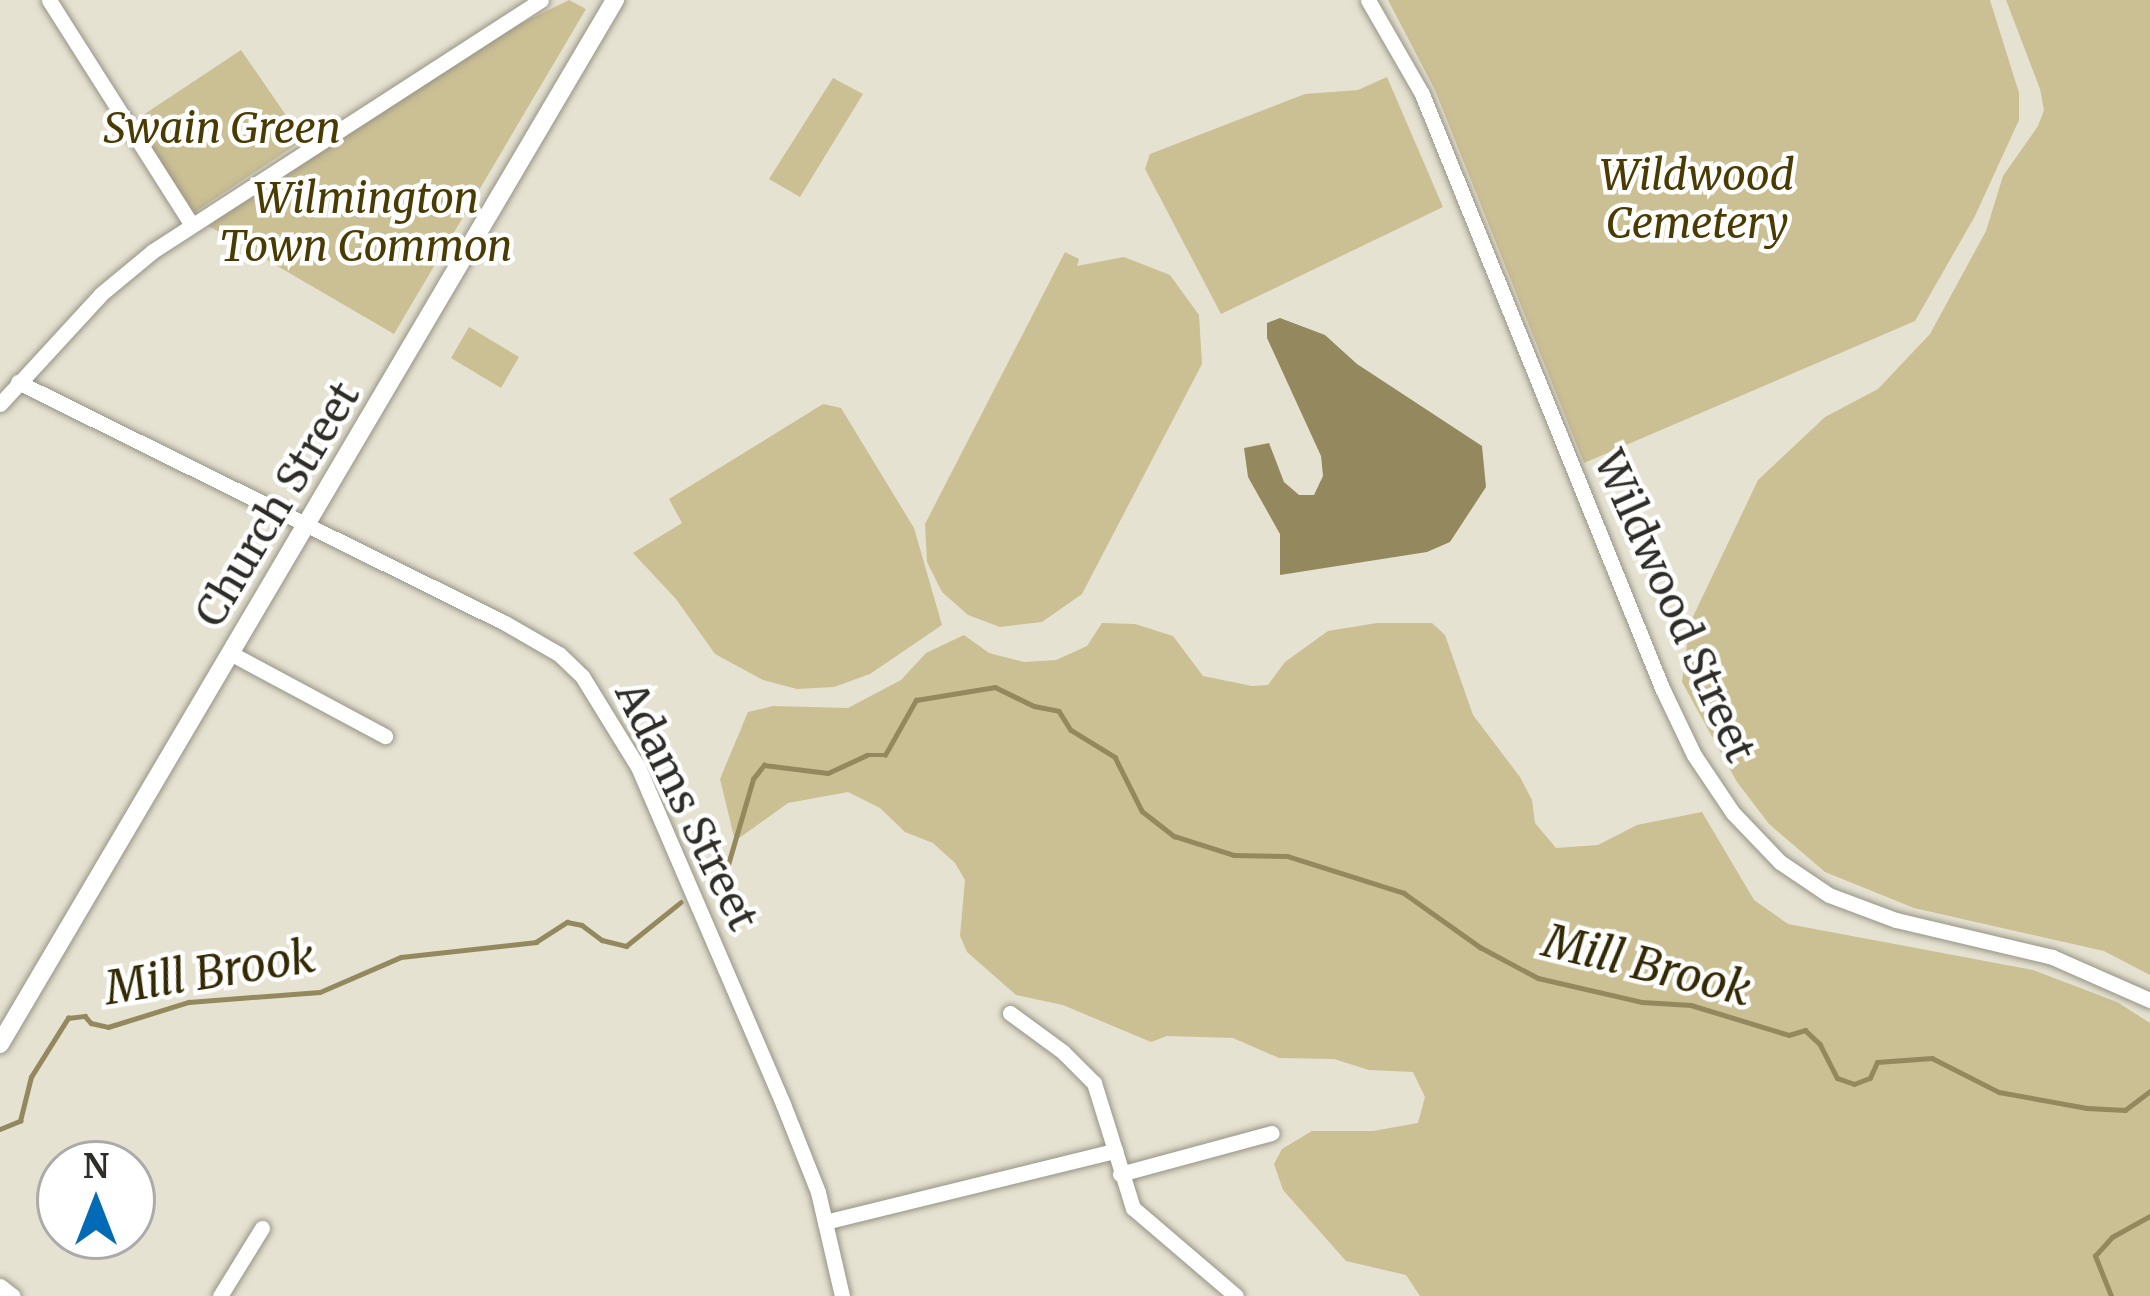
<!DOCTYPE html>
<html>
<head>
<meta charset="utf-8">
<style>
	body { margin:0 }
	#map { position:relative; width:2150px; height:1296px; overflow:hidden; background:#e6e2d2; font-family:Merriweather,serif }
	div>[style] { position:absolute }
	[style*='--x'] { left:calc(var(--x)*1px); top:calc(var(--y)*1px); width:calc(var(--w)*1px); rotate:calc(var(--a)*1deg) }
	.green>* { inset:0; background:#cbbf94 }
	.water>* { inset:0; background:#94895e }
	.stream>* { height:4.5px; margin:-2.25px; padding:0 2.25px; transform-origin:2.25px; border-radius:2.25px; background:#94895e }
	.roads { filter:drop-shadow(0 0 3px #979485) drop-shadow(0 0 3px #979485) }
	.minor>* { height:15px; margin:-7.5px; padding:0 7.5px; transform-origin:7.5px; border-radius:7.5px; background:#fff }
	.major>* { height:18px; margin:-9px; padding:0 9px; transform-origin:9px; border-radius:9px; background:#fff }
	span { translate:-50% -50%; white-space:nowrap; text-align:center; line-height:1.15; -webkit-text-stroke:9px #fff; paint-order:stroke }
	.park-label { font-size:42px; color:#493b01; font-style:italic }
	.street-label { font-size:42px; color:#2f2d28 }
	.water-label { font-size:45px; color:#332a04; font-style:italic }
	.north { position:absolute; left:36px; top:1140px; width:120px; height:120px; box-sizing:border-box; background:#fff; border:3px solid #acaba9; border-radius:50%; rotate:0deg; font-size:33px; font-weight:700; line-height:48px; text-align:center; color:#2f2d28 }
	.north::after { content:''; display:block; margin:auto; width:42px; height:54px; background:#036ab6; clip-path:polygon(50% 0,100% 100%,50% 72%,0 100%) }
</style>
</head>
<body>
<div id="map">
	<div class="green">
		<div style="clip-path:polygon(569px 0,586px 9px,394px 334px,207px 225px,516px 26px)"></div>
		<div style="clip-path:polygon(1388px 0,1990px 0,2019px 93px,2019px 120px,1975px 216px,1915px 321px,1584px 463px,1435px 90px)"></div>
		<div style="clip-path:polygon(2006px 0,2150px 0,2150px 975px,2104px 951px,1914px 908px,1825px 872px,1769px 824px,1737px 782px,1682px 682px,1690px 623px,1758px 480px,1825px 417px,1878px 389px,1930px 334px,1986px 231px,2003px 176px,2038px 126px,2044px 110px,2040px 89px)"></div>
		<div style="clip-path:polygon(241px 50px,303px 140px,192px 214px,134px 121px)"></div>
		<div style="clip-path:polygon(1387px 77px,1443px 207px,1221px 314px,1145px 169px,1150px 154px,1305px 94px,1358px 90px)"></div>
		<div style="clip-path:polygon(833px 78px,863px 94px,800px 197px,769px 179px)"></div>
		<div style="clip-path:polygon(1065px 252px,1079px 259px,1077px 266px,1124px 257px,1170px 275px,1199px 315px,1202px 364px,1082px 594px,1042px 622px,1000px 627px,968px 615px,942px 592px,927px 562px,925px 524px)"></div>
		<div style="clip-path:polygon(469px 327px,519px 357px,501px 388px,451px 358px)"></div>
		<div style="clip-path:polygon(823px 404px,841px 408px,914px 528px,942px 625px,870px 674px,834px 687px,797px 689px,763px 680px,715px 654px,676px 599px,633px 553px,682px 523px,669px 499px)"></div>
		<div style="clip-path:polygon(1102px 623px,1135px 624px,1173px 636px,1203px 676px,1252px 686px,1268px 685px,1285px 662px,1328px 631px,1377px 623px,1432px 623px,1445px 635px,1473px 715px,1520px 777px,1532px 800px,1535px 823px,1556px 848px,1598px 845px,1637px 825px,1702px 812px,1754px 900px,1788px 924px,2033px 970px,2117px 1002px,2150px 1023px,2150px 1296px,1420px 1296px,1406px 1275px,1346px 1261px,1283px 1190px,1274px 1164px,1282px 1149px,1312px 1131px,1373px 1131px,1418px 1123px,1425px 1097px,1413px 1072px,1369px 1070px,1334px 1059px,1279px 1058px,1233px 1038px,1167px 1036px,1151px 1042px,1063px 1005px,1016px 995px,967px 952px,960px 936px,965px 880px,955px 863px,933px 843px,905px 832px,880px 808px,848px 792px,788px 803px,735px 841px,720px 779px,748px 712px,773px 706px,848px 708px,901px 680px,926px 653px,964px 635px,989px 653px,1024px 662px,1056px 660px,1087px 646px)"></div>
	</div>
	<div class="water">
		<div style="clip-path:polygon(1280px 318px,1325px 335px,1357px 364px,1482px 446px,1486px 487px,1450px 542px,1427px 552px,1280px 575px,1280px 534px,1248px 477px,1244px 448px,1269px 443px,1284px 482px,1299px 495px,1314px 495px,1323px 476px,1321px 456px,1267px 338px,1267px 323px)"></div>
	</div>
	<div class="stream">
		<div style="--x:710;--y:886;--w:19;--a:-36"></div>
		<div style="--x:725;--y:875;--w:100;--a:-73.7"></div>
		<div style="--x:753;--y:779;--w:18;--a:-52"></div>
		<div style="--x:764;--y:765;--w:64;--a:7.1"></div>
		<div style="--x:828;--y:773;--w:43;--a:-24.8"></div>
		<div style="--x:867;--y:755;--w:18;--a:0"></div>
		<div style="--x:885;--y:755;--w:63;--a:-60.6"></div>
		<div style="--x:916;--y:700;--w:80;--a:-9.3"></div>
		<div style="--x:995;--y:687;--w:43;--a:26"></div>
		<div style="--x:1034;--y:706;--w:25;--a:11"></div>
		<div style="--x:1059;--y:711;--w:22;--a:58"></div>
		<div style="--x:1071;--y:730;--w:52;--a:31.5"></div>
		<div style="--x:1115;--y:757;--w:60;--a:63.4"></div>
		<div style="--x:1142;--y:811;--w:41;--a:38"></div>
		<div style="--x:1174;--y:836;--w:63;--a:17.6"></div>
		<div style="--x:1234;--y:855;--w:53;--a:1.1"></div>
		<div style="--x:1287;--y:856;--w:123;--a:17.5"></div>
		<div style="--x:1404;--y:893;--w:93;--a:35.4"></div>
		<div style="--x:1480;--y:947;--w:66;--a:28.1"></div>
		<div style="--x:1538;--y:978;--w:107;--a:13"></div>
		<div style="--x:1642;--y:1002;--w:49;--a:3.5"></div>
		<div style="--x:1691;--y:1005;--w:102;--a:17"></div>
		<div style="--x:1789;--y:1035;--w:17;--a:-17"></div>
		<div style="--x:1805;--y:1030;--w:21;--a:43"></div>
		<div style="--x:1820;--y:1044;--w:38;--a:63"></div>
		<div style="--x:1837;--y:1078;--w:18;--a:19"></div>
		<div style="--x:1854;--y:1084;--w:17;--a:-21"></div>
		<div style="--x:1870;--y:1078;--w:17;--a:-66"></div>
		<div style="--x:1877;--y:1062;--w:55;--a:-4.2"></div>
		<div style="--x:1932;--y:1058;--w:75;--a:26.9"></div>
		<div style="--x:1999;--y:1092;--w:89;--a:10.3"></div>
		<div style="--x:2087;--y:1108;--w:38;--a:3"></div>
		<div style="--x:2125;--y:1110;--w:31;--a:-37"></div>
		<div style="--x:0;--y:1129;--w:22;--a:-22"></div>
		<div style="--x:20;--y:1121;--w:45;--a:-76"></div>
		<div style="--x:31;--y:1077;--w:70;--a:-57.9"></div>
		<div style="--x:68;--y:1018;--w:17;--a:-7"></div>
		<div style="--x:85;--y:1016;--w:9;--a:49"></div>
		<div style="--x:91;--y:1023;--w:17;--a:13"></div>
		<div style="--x:108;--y:1027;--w:85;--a:-17.2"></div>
		<div style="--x:189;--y:1002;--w:131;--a:-4.4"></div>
		<div style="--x:320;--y:992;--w:88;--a:-23.4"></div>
		<div style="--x:401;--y:957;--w:136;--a:-6.3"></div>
		<div style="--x:536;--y:942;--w:37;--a:-33"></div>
		<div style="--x:567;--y:922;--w:15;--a:11"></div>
		<div style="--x:582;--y:925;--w:25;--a:37"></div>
		<div style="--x:602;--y:940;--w:25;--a:14"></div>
		<div style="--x:626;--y:946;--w:70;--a:-38.7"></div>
		<div style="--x:2111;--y:1296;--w:43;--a:-111.8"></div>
		<div style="--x:2095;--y:1256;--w:25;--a:-48"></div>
		<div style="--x:2112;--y:1237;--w:43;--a:-28.9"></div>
	</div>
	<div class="roads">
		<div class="minor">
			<div style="--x:49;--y:0;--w:265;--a:57.6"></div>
			<div style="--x:1368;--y:0;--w:108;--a:60.1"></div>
			<div style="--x:1422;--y:94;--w:641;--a:68"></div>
			<div style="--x:1662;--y:688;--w:74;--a:64.5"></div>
			<div style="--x:1694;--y:755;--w:70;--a:56.1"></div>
			<div style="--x:1733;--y:813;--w:68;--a:46.2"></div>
			<div style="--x:1780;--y:862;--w:59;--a:34"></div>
			<div style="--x:1829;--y:895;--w:72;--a:20.5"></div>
			<div style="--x:1896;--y:920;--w:160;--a:13.3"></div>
			<div style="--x:2052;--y:957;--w:107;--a:23.7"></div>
			<div style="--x:18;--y:382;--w:543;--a:26.33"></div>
			<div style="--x:505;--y:623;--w:62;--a:29.9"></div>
			<div style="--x:559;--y:654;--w:32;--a:44"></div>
			<div style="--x:582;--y:676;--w:107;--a:58.4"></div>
			<div style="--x:638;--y:767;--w:367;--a:66.7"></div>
			<div style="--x:783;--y:1104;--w:95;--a:68.3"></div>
			<div style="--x:818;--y:1192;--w:107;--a:77"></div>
			<div style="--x:0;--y:404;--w:149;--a:-47.4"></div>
			<div style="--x:101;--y:294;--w:67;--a:-39.6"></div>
			<div style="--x:153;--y:251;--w:462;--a:-32.9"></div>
			<div style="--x:230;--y:653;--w:176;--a:28.2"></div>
			<div style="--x:1010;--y:1013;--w:66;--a:36.3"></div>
			<div style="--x:1063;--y:1052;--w:44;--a:45"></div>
			<div style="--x:1094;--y:1083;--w:131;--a:72.7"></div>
			<div style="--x:1133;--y:1208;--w:135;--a:40.5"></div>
			<div style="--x:1120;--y:1174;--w:157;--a:-15.1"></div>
			<div style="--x:825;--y:1222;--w:299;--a:-13.8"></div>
			<div style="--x:0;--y:1286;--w:16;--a:38"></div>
			<div style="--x:220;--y:1296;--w:80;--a:-58.3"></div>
		</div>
		<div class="major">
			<div style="--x:0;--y:1044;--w:1212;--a:-59.5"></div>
		</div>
	</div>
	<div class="park-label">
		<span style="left:222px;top:128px">Swain Green</span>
		<span style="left:1697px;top:199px">Wildwood<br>Cemetery</span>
		<span style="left:366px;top:222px">Wilmington<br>Town Common</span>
	</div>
	<div class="street-label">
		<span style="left:277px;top:504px;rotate:-59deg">Church Street</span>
		<span style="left:1675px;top:606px;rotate:66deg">Wildwood Street</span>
		<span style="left:687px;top:806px;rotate:64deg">Adams Street</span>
	</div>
	<div class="water-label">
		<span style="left:1647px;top:966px;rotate:14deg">Mill Brook</span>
		<span style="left:210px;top:973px;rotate:-9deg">Mill Brook</span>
	</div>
	<div class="north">N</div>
</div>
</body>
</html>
